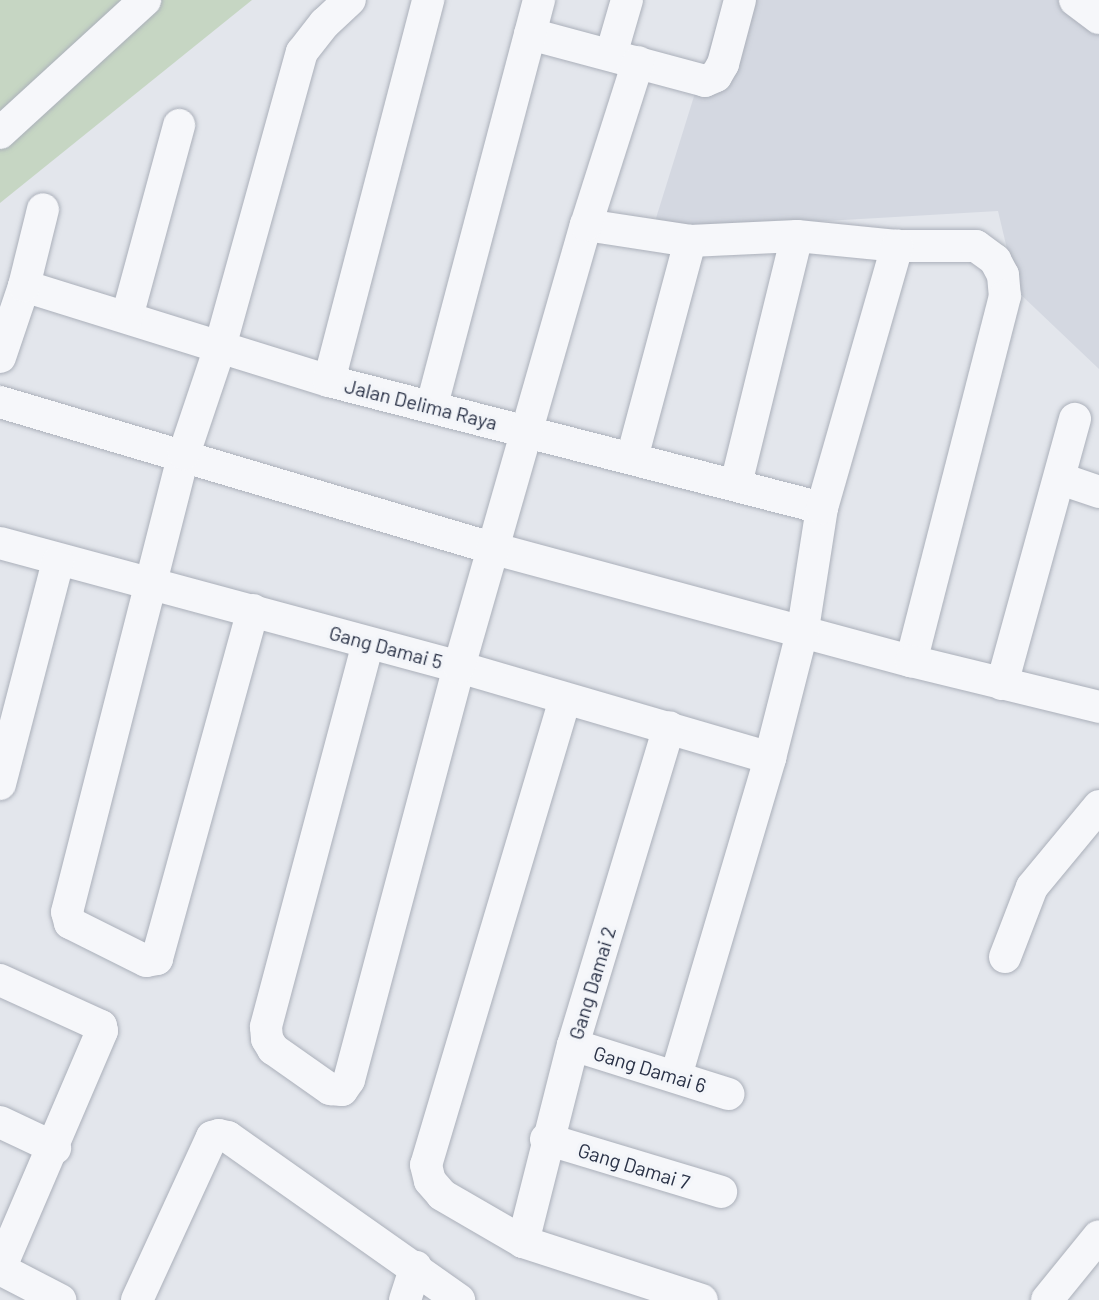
<!DOCTYPE html>
<html>
<head>
<meta charset="utf-8">
<style>
	body { margin:0 }
	#map { position:relative; width:1099px; height:1300px; overflow:hidden; background:#e3e6ec; font-family:Barlow,sans-serif }
	div>[style] { position:absolute }
	[style*='--x'] { left:calc(var(--x)*1px); top:calc(var(--y)*1px); width:calc(var(--w)*1px); rotate:calc(var(--a)*1deg) }
	.built>* { inset:0; background:#d4d8e1 }
	.green>* { inset:0; background:#c6d6c3 }
	.roads { filter:drop-shadow(0 0 2px #abb0ba) drop-shadow(0 0 2px #abb0ba) }
	.minor>* { height:32px; margin:-16px; padding:0 16px; transform-origin:16px; border-radius:16px; background:#f6f7fa }
	span { translate:-50% -50%; white-space:nowrap; text-align:center; line-height:1.15; -webkit-text-stroke:7px #f3f5f9; paint-order:stroke }
	.street-label { font-size:20px; color:#293146 }
</style>
</head>
<body>
<div id="map">
	<div class="built">
		<div style="clip-path:polygon(724px 0,1099px 0,1099px 369px,1017px 291px,998px 211px,652px 231px)"></div>
	</div>
	<div class="green">
		<div style="clip-path:polygon(0 0,252px 0,0 203px)"></div>
	</div>
	<div class="roads">
		<div class="minor">
			<div style="--x:1075;--y:0;--w:30;--a:37"></div>
			<div style="--x:530;--y:34;--w:181;--a:15"></div>
			<div style="--x:705;--y:81;--w:12;--a:-24"></div>
			<div style="--x:716;--y:76;--w:14;--a:-60"></div>
			<div style="--x:723;--y:64;--w:66;--a:-75.1"></div>
			<div style="--x:611;--y:55;--w:57;--a:-73.8"></div>
			<div style="--x:0;--y:133;--w:197;--a:-42.5"></div>
			<div style="--x:586;--y:225;--w:105;--a:8.7"></div>
			<div style="--x:690;--y:241;--w:107;--a:-2.7"></div>
			<div style="--x:797;--y:236;--w:100;--a:5.7"></div>
			<div style="--x:897;--y:246;--w:79;--a:0"></div>
			<div style="--x:976;--y:246;--w:24;--a:36"></div>
			<div style="--x:995;--y:260;--w:17;--a:62"></div>
			<div style="--x:1003;--y:275;--w:21;--a:85"></div>
			<div style="--x:1005;--y:296;--w:377;--a:104.4"></div>
			<div style="--x:24;--y:286;--w:319;--a:17.3"></div>
			<div style="--x:329;--y:381;--w:509;--a:14.45"></div>
			<div style="--x:127;--y:317;--w:199;--a:-74.8"></div>
			<div style="--x:0;--y:357;--w:75;--a:-71.3"></div>
			<div style="--x:24;--y:286;--w:79;--a:-76.1"></div>
			<div style="--x:329;--y:381;--w:394;--a:-75.4"></div>
			<div style="--x:0;--y:402;--w:516;--a:16.54"></div>
			<div style="--x:495;--y:549;--w:431;--a:15.1"></div>
			<div style="--x:911;--y:661;--w:194;--a:13.7"></div>
			<div style="--x:432;--y:405;--w:419;--a:-75.2"></div>
			<div style="--x:632;--y:458;--w:225;--a:-75"></div>
			<div style="--x:1061;--y:479;--w:40;--a:18.9"></div>
			<div style="--x:736;--y:484;--w:255;--a:-76.2"></div>
			<div style="--x:0;--y:543;--w:475;--a:15.1"></div>
			<div style="--x:459;--y:667;--w:324;--a:16.3"></div>
			<div style="--x:253;--y:610;--w:362;--a:105.4"></div>
			<div style="--x:157;--y:959;--w:11;--a:170"></div>
			<div style="--x:146;--y:961;--w:85;--a:-153.4"></div>
			<div style="--x:70;--y:923;--w:11;--a:-105"></div>
			<div style="--x:67;--y:912;--w:473;--a:-75.7"></div>
			<div style="--x:184;--y:454;--w:113;--a:-71.4"></div>
			<div style="--x:220;--y:347;--w:306;--a:-74.5"></div>
			<div style="--x:302;--y:52;--w:37;--a:-52"></div>
			<div style="--x:325;--y:23;--w:34;--a:-43"></div>
			<div style="--x:368;--y:643;--w:397;--a:104.9"></div>
			<div style="--x:266;--y:1027;--w:12;--a:85"></div>
			<div style="--x:267;--y:1039;--w:12;--a:59"></div>
			<div style="--x:273;--y:1049;--w:70;--a:35.1"></div>
			<div style="--x:330;--y:1089;--w:12;--a:5"></div>
			<div style="--x:342;--y:1090;--w:12;--a:-55"></div>
			<div style="--x:349;--y:1080;--w:427;--a:-75.1"></div>
			<div style="--x:459;--y:667;--w:460;--a:-74"></div>
			<div style="--x:586;--y:225;--w:171;--a:-72.3"></div>
			<div style="--x:1002;--y:684;--w:275;--a:-74.6"></div>
			<div style="--x:565;--y:699;--w:486;--a:106.6"></div>
			<div style="--x:426;--y:1165;--w:16;--a:76"></div>
			<div style="--x:430;--y:1181;--w:18;--a:49"></div>
			<div style="--x:442;--y:1195;--w:94;--a:30.1"></div>
			<div style="--x:523;--y:1242;--w:188;--a:18"></div>
			<div style="--x:0;--y:784;--w:230;--a:-75.4"></div>
			<div style="--x:1005;--y:957;--w:75;--a:-68.9"></div>
			<div style="--x:1032;--y:887;--w:105;--a:-50.4"></div>
			<div style="--x:0;--y:980;--w:111;--a:24.5"></div>
			<div style="--x:101;--y:1026;--w:5;--a:79"></div>
			<div style="--x:102;--y:1031;--w:259;--a:113.2"></div>
			<div style="--x:0;--y:1269;--w:68;--a:27.3"></div>
			<div style="--x:573;--y:1045;--w:163;--a:17.5"></div>
			<div style="--x:676;--y:1076;--w:332;--a:-73.5"></div>
			<div style="--x:770;--y:758;--w:133;--a:-75.7"></div>
			<div style="--x:803;--y:629;--w:122;--a:-81.1"></div>
			<div style="--x:822;--y:508;--w:273;--a:-74"></div>
			<div style="--x:0;--y:1122;--w:61;--a:25.3"></div>
			<div style="--x:546;--y:1139;--w:183;--a:16.8"></div>
			<div style="--x:523;--y:1242;--w:203;--a:-75.8"></div>
			<div style="--x:573;--y:1045;--w:332;--a:-73.2"></div>
			<div style="--x:137;--y:1300;--w:179;--a:-65.3"></div>
			<div style="--x:212;--y:1137;--w:7;--a:-16"></div>
			<div style="--x:219;--y:1135;--w:9;--a:13"></div>
			<div style="--x:228;--y:1137;--w:283;--a:35.2"></div>
			<div style="--x:405;--y:1300;--w:35;--a:-72"></div>
			<div style="--x:1047;--y:1300;--w:82;--a:-50.9"></div>
		</div>
	</div>
	<div class="street-label">
		<span style="left:421px;top:404px;rotate:14deg">Jalan Delima Raya</span>
		<span style="left:386px;top:647px;rotate:15deg">Gang Damai 5</span>
		<span style="left:592px;top:983px;rotate:-73deg">Gang Damai 2</span>
		<span style="left:650px;top:1069px;rotate:17deg">Gang Damai 6</span>
		<span style="left:634px;top:1166px;rotate:17deg">Gang Damai 7</span>
	</div>
</div>
</body>
</html>
